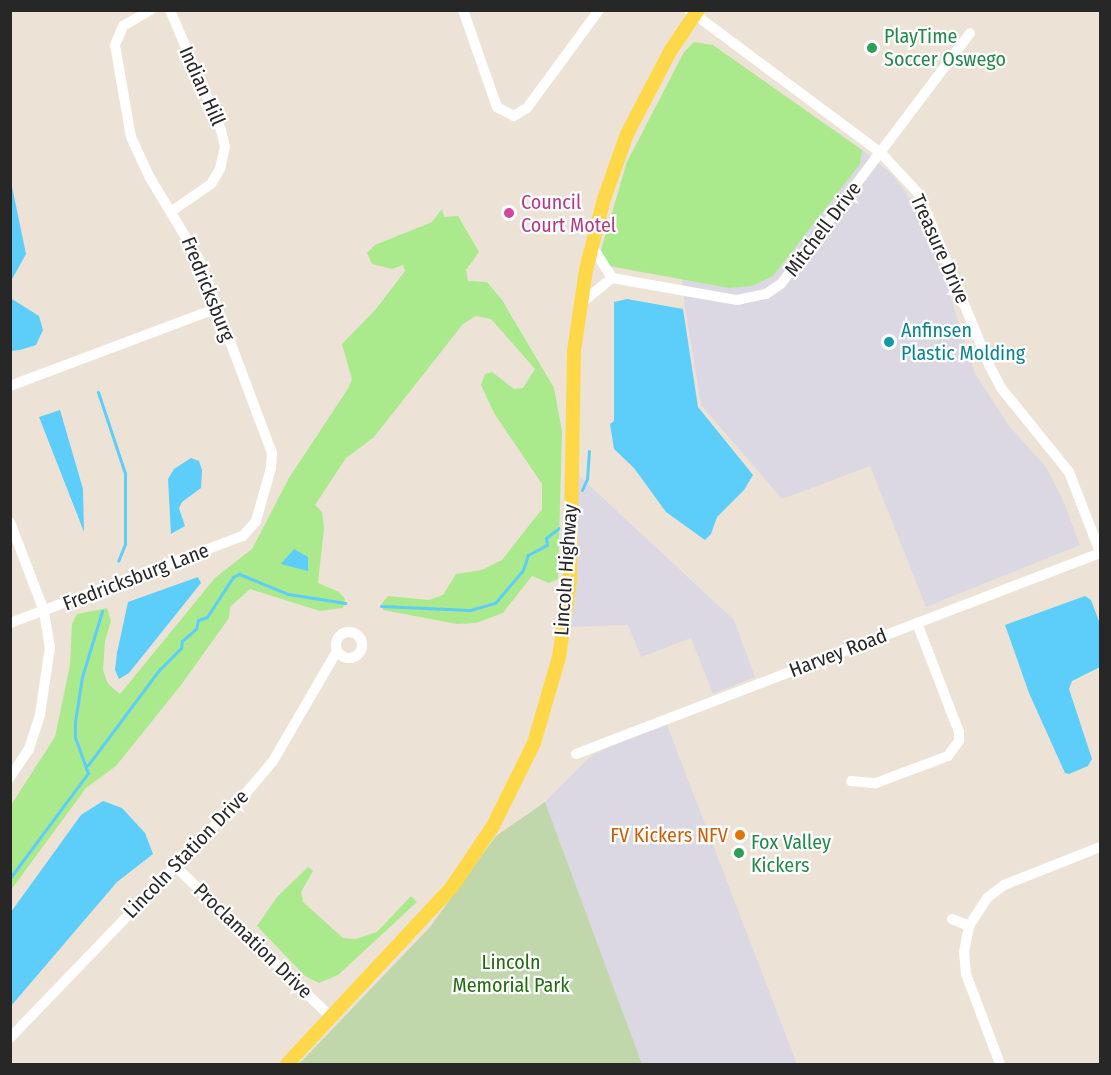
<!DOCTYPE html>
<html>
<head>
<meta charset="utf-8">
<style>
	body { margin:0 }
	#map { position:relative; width:1111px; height:1075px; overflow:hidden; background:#ece3d6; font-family:"Fira Sans Condensed",sans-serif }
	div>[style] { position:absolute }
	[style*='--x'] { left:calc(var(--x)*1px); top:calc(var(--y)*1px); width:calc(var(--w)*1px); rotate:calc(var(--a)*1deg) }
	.industrial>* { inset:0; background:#dcd8e3 }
	.green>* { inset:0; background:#aae98c }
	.cemetery>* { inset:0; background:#c0d7ac }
	.water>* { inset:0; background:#5dcdfa }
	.stream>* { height:3px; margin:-1.5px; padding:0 1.5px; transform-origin:1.5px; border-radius:1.5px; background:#5dcdfa }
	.minor>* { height:10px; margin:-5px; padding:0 5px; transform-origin:5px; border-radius:5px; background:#fff }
	.minor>.ring { margin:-5px; padding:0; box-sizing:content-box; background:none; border:10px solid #fff; border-radius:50% }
	.major>* { height:14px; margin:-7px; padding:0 7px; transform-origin:7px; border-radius:7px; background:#fed849 }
	.dots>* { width:16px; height:16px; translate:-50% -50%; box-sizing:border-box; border:3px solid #fff; border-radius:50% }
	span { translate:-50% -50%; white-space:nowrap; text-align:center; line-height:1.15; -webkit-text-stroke:4.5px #fff; paint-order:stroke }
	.leisure-label { font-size:20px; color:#27864d }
	.left { translate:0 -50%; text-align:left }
	.street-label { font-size:20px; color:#272727 }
	.hotel-label { font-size:20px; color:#b23c85 }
	.culture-label { font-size:20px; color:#0d838f }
	.food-label { font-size:20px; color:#c56008 }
	.right { translate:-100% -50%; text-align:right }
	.park-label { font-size:20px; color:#226912 }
	.frame { position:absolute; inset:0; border:12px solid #272727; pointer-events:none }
</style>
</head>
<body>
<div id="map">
	<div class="industrial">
		<div style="clip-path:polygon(862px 150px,892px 174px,915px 205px,929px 231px,975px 373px,1009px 426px,1046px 467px,1063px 500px,1080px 545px,926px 607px,870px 466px,782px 499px,701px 405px,685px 308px,682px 279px,729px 288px,860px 164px)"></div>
		<div style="clip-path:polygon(576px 473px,734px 620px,755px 677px,713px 694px,691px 638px,641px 657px,628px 625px,571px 627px,576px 576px)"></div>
		<div style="clip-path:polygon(664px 717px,797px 1064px,642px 1064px,545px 802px,591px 756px)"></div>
	</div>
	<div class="green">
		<div style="clip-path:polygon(694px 42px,713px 45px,862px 150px,860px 164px,773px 276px,752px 286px,729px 288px,609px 266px,601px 250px,627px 162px,684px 52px)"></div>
		<div style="clip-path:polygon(442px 209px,444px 217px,458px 216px,479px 252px,466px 270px,468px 281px,487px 282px,502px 300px,554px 388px,562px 431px,558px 579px,549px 583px,532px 576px,503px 613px,476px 623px,457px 624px,383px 610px,382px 603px,388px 596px,429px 600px,443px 595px,456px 574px,482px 570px,502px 560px,542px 509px,542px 484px,494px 413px,481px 385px,485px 374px,492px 372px,514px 389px,523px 388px,535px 369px,491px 319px,476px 316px,463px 324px,374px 437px,346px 458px,315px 505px,322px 512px,324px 528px,318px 583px,339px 592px,345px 599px,343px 608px,320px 611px,250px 589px,230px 607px,229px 618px,181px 685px,116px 766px,86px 788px,11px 890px,11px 805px,55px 737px,70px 665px,72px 624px,77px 614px,107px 608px,111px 621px,105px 641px,103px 670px,108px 684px,120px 694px,215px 578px,252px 549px,289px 478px,349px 387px,352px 379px,342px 344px,376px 309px,405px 271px,403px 265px,392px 269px,372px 264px,367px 253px,375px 245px,432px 222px)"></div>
		<div style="clip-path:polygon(308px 867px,313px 871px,301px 892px,303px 902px,343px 938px,356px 939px,377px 932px,411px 896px,417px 902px,338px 975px,319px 983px,305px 976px,257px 926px,277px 897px)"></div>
	</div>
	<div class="cemetery">
		<div style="clip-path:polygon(545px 802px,642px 1064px,299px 1064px,430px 927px,496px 836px)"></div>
	</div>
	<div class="water">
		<div style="clip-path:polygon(11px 182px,26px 254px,11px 281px)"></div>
		<div style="clip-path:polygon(11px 286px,12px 299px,39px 316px,43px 330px,36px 345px,20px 350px,11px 351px)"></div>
		<div style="clip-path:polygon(627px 299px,683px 309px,698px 407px,753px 475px,744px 490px,717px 517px,711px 534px,705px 540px,666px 512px,634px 468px,614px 449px,610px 424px,614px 421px,614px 302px)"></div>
		<div style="clip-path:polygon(60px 410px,83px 489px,84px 532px,39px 417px)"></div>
		<div style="clip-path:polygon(191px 458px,199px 461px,202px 470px,201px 488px,182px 502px,179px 508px,185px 526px,171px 534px,168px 479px,174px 469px)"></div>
		<div style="clip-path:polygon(294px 549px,308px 557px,308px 571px,281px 564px)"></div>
		<div style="clip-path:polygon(198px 577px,201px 583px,129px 673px,119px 679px,115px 670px,117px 653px,128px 602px)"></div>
		<div style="clip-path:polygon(1085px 596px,1091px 600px,1100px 624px,1100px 667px,1072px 681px,1069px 689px,1092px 759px,1088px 766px,1069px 774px,1065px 773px,1029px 693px,1005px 625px)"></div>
		<div style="clip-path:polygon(103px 801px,122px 808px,145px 833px,153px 854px,117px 882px,11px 1006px,11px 912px,81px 815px)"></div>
	</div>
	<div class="stream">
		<div style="--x:98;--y:392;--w:85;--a:71.6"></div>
		<div style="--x:125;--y:473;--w:71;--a:90"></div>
		<div style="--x:125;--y:544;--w:18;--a:112"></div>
		<div style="--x:582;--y:490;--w:12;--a:-66"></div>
		<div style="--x:587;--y:479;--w:28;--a:-86"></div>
		<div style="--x:381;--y:606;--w:89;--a:2.6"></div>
		<div style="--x:470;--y:610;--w:26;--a:-16"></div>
		<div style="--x:495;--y:603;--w:43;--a:-49.7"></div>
		<div style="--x:523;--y:570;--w:16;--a:-72"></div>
		<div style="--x:528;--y:555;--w:21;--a:-28"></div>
		<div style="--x:547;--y:545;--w:7;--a:-98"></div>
		<div style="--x:546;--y:538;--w:16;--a:-38"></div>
		<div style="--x:88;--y:765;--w:119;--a:-53.2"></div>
		<div style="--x:159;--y:670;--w:31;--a:-45"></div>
		<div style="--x:181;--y:648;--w:7;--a:-82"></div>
		<div style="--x:182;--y:641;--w:18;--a:-41"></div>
		<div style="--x:196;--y:629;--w:9;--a:-77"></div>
		<div style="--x:198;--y:620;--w:9;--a:-18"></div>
		<div style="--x:207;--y:617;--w:48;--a:-57"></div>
		<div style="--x:233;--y:577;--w:7;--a:-27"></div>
		<div style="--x:239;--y:574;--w:53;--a:22.2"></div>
		<div style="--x:288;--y:594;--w:58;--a:9"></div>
		<div style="--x:10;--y:878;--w:131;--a:-53.4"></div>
		<div style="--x:88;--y:773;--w:38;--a:-110"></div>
		<div style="--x:75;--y:737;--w:15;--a:-90"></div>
		<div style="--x:75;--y:722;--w:46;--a:-81.2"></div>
		<div style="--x:82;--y:677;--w:69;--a:-73.1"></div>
	</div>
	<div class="minor">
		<div style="--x:170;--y:10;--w:130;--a:67"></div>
		<div style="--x:221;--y:130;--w:17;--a:77"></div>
		<div style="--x:225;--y:147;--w:23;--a:103"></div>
		<div style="--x:220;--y:169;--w:17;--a:121"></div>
		<div style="--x:211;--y:184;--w:47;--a:145.3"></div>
		<div style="--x:463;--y:10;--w:103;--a:70.7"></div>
		<div style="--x:497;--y:107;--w:19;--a:28"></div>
		<div style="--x:514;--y:116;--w:15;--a:-32"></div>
		<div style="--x:527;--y:108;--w:122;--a:-53.7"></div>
		<div style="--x:689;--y:10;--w:239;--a:36.7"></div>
		<div style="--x:881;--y:153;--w:56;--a:47.2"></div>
		<div style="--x:919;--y:194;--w:185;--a:67.7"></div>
		<div style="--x:989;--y:365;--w:26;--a:62"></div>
		<div style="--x:1001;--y:388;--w:108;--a:51"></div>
		<div style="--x:1069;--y:472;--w:86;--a:68.8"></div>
		<div style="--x:592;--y:246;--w:38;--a:58"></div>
		<div style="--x:612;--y:278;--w:127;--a:10"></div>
		<div style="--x:737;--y:300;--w:30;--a:-12"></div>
		<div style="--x:766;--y:294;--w:18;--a:-34"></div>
		<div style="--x:781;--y:284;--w:314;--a:-53"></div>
		<div style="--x:580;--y:304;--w:41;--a:-39.1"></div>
		<div style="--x:10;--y:386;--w:222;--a:-20.6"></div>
		<div style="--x:10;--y:522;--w:95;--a:69.1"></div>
		<div style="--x:44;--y:611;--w:36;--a:81"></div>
		<div style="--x:50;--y:647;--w:69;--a:98.4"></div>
		<div style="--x:40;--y:715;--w:36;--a:108"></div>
		<div style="--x:29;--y:749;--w:34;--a:124"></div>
		<div style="--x:10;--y:623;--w:249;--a:-20.5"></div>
		<div style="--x:243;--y:536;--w:20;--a:-49"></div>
		<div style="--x:256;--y:521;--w:55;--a:-74.2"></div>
		<div style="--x:271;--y:468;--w:15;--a:-86"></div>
		<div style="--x:272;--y:453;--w:205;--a:-110.6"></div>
		<div style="--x:200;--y:261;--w:99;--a:-121"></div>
		<div style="--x:149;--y:176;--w:43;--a:-114.8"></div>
		<div style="--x:131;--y:137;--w:93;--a:-99.9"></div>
		<div style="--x:115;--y:45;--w:21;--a:-67"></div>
		<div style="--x:123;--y:26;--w:32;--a:-30"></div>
		<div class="ring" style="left:336px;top:632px;width:16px;height:16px"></div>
		<div style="--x:576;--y:754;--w:561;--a:-20.99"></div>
		<div style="--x:851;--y:781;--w:25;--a:5"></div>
		<div style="--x:876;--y:783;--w:77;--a:-20.6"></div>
		<div style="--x:948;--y:756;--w:19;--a:-54"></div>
		<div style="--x:959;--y:741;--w:9;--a:-90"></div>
		<div style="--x:959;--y:732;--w:117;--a:-111.1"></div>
		<div style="--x:174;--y:865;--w:220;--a:44.1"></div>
		<div style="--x:952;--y:919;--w:18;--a:22"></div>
		<div style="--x:10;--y:1038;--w:342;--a:-46.1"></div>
		<div style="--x:247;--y:792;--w:40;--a:-50"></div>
		<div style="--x:273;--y:761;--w:127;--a:-59.8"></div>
		<div style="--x:1000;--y:1064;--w:96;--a:-110.7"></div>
		<div style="--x:966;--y:974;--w:22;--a:-95"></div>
		<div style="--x:964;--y:952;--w:26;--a:-79"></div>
		<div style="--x:969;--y:926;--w:33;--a:-57"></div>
		<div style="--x:987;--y:898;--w:21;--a:-37"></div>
		<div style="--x:1004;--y:885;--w:103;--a:-21.6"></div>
	</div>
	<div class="major">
		<div style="--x:287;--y:1064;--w:242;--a:-47"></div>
		<div style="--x:452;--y:887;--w:73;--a:-56.1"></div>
		<div style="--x:493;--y:826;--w:93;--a:-63.7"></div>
		<div style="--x:534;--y:743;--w:90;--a:-73.8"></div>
		<div style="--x:559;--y:657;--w:77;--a:-81.8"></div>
		<div style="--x:570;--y:581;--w:230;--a:-89"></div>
		<div style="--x:574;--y:351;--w:82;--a:-81.6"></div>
		<div style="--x:586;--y:270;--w:73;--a:-75.8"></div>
		<div style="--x:604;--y:199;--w:69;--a:-70.5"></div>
		<div style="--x:627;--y:134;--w:95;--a:-62.4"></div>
		<div style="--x:671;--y:50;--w:48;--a:-56"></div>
	</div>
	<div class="dots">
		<div style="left:872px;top:48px;background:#2e9e5b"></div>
		<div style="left:509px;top:213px;background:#d1479c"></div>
		<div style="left:889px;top:342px;background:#0f9aa8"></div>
		<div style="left:740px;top:835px;background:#e8710a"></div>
		<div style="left:739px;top:853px;background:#2e9e5b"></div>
	</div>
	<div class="leisure-label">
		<span class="left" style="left:884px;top:48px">PlayTime<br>Soccer Oswego</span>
		<span class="left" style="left:751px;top:854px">Fox Valley<br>Kickers</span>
	</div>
	<div class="street-label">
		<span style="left:202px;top:86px;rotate:66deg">Indian Hill</span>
		<span style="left:823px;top:229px;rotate:-53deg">Mitchell Drive</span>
		<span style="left:940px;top:249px;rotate:66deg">Treasure Drive</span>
		<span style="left:208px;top:289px;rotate:68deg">Fredricksburg</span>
		<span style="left:566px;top:570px;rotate:-86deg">Lincoln Highway</span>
		<span style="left:136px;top:577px;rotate:-21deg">Fredricksburg Lane</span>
		<span style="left:838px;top:653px;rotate:-21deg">Harvey Road</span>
		<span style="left:186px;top:854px;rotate:-46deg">Lincoln Station Drive</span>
		<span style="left:253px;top:941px;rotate:44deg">Proclamation Drive</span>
	</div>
	<div class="hotel-label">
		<span class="left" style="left:521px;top:214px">Council<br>Court Motel</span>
	</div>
	<div class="culture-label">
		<span class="left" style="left:901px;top:342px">Anfinsen<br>Plastic Molding</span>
	</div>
	<div class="food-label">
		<span class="right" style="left:728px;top:835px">FV Kickers NFV</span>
	</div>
	<div class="park-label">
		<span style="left:511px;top:974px">Lincoln<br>Memorial Park</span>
	</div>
	<div class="frame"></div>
</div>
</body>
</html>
